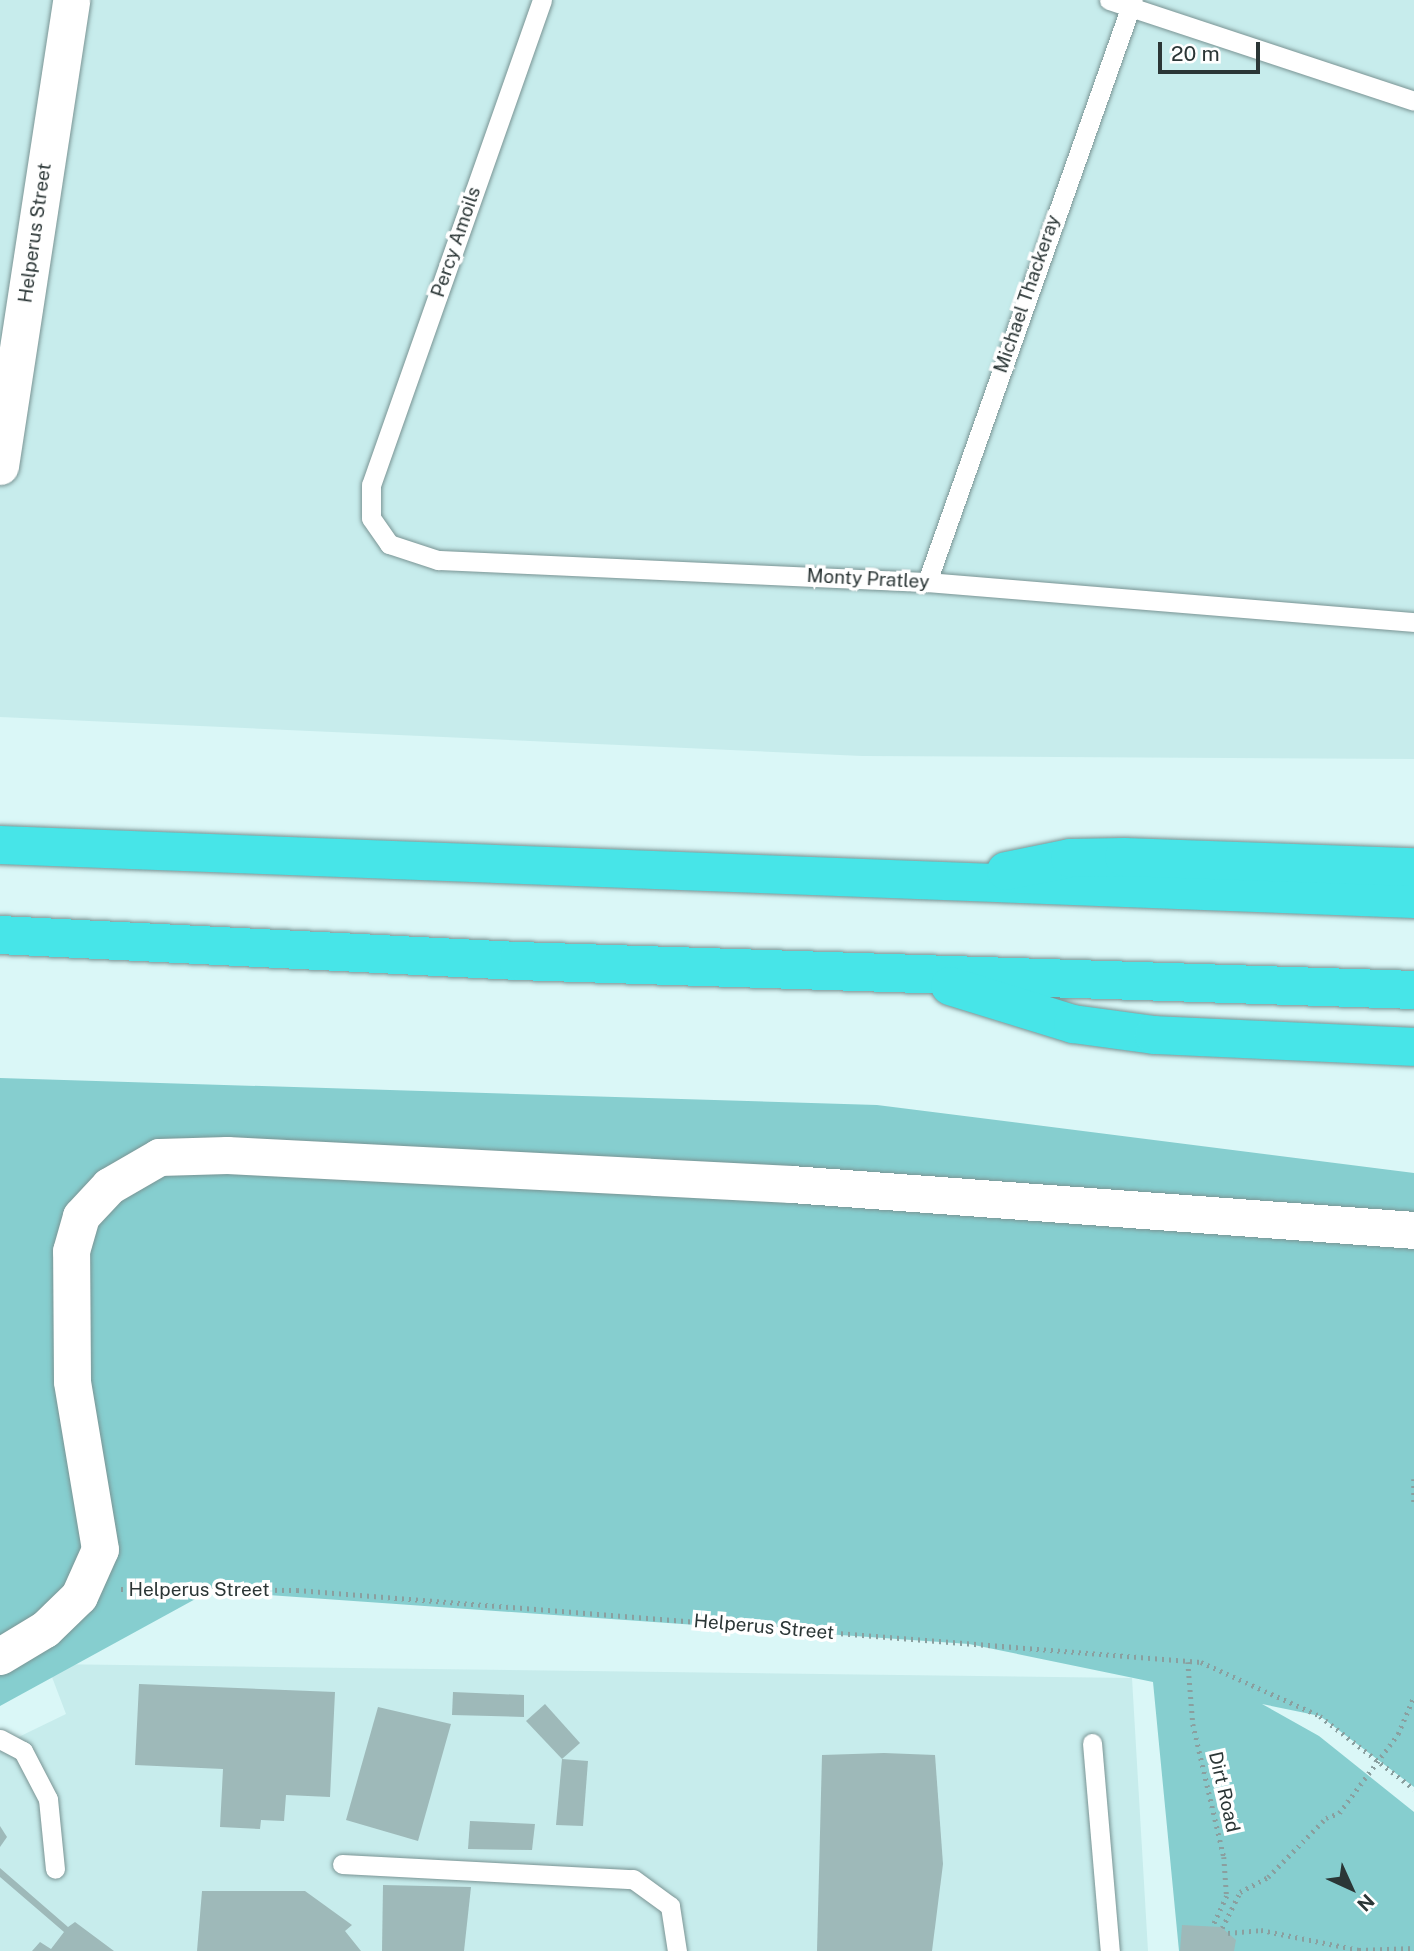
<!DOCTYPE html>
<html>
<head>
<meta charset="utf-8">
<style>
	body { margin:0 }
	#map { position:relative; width:1414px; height:1951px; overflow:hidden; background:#daf7f7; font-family:"Public Sans",sans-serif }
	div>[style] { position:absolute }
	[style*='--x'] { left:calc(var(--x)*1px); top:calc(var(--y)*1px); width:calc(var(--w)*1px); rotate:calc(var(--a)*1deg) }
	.built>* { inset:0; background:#c7ecec }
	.green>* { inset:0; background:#86cecf }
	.building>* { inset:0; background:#9eb9b9 }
	.path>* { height:4.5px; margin-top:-2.25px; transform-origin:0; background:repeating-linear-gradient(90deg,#8a9f9f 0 2px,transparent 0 7px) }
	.roads { filter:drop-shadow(0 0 2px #7a9494) drop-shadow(0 0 2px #7a9494) }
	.service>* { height:19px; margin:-9.5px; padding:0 9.5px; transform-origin:9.5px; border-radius:9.5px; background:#fff }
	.minor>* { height:37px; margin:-18.5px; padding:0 18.5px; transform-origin:18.5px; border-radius:18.5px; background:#fff }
	.motorway>* { height:38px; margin:-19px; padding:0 19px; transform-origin:19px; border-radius:19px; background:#47e5e8 }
	span { translate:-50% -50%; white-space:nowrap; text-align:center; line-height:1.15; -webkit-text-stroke:7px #fff; paint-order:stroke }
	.street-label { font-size:19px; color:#2b3636 }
	.north { position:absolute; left:1316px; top:1853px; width:70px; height:70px; -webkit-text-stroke:5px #fff; paint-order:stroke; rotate:135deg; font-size:19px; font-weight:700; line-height:28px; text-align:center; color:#2b3636 }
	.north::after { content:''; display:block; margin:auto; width:24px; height:32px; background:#2b3636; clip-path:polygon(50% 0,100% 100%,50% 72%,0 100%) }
	.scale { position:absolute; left:1158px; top:42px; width:102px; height:32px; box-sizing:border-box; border:4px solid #2b3636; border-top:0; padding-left:9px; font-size:21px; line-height:24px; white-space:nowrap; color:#2b3636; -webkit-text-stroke:5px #fff; paint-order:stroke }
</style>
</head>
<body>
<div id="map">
	<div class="built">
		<div style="clip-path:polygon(0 0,1414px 0,1414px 759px,862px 756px,0 717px)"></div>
		<div style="clip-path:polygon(47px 1664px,1132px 1678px,1148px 1951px,0 1951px,0 1746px,66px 1714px)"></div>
	</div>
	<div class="green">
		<div style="clip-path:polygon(0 1078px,877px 1105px,1414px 1173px,1414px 1787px,1320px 1716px,1262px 1704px,1319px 1736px,1414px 1812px,1414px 1951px,1179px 1951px,1153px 1682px,969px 1644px,210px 1591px,0 1706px)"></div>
	</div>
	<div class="building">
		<div style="clip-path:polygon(139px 1684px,335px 1692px,330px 1797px,286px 1795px,284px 1821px,261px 1820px,260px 1829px,220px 1827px,223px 1769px,135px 1765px)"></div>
		<div style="clip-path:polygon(453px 1692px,524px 1695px,524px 1717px,452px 1715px)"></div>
		<div style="clip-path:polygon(545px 1704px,580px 1743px,562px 1759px,526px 1721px)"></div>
		<div style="clip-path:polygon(378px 1707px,451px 1724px,418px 1841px,346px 1820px)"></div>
		<div style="clip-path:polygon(884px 1753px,935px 1755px,943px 1864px,932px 1951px,817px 1951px,822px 1755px)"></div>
		<div style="clip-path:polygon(562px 1759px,588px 1761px,583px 1826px,556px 1825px)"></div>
		<div style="clip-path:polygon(470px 1821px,535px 1824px,532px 1850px,468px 1849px)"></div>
		<div style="clip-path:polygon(0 1826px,7px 1837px,0 1847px)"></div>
		<div style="clip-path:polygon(0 1868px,68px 1927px,75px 1922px,114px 1951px,32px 1951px,40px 1942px,51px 1949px,64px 1932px,0 1877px)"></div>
		<div style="clip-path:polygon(383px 1885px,471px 1887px,464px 1951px,382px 1951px)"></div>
		<div style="clip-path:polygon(202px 1891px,305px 1891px,352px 1925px,345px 1931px,361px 1951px,197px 1951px)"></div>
		<div style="clip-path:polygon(1182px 1925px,1221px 1927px,1236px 1940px,1234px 1951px,1180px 1951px)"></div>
	</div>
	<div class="path">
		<div style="--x:1414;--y:1479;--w:26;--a:90"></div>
		<div style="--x:121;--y:1589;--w:176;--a:0.3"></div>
		<div style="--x:297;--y:1590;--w:907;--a:4.55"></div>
		<div style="--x:1201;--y:1662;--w:131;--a:24.4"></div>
		<div style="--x:1320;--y:1716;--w:119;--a:37.8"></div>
		<div style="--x:1188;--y:1662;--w:62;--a:85.4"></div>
		<div style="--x:1193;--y:1724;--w:137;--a:76.9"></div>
		<div style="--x:1224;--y:1857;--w:39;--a:86"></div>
		<div style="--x:1227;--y:1896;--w:33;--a:115"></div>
		<div style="--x:1222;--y:1928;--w:40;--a:-63.4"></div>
		<div style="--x:1240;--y:1892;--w:32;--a:-28"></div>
		<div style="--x:1268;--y:1877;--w:83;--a:-45.5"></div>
		<div style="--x:1326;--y:1818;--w:14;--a:-21"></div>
		<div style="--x:1339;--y:1813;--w:99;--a:-53.2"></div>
		<div style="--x:1398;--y:1734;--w:41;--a:-67.2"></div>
		<div style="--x:1228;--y:1933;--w:33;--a:-5"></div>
		<div style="--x:1261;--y:1930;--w:100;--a:11.5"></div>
		<div style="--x:1359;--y:1950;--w:55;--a:-2.1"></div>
	</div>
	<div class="roads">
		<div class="service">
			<div style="--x:542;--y:0;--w:514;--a:109.42"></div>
			<div style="--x:371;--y:485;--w:33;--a:90"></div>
			<div style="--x:371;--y:518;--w:32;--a:55"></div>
			<div style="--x:389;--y:544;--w:52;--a:18.1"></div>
			<div style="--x:438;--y:560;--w:489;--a:2.6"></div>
			<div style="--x:927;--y:582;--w:489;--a:4.7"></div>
			<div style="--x:1109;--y:0;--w:321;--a:18.3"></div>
			<div style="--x:927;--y:582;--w:617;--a:-70.51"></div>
			<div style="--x:0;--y:1739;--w:26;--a:28"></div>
			<div style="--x:23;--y:1751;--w:54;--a:62.5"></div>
			<div style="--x:48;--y:1799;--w:70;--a:84.3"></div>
			<div style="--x:1092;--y:1743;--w:209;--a:85.1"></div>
			<div style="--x:342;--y:1864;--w:291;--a:3"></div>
			<div style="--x:633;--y:1879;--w:46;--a:36.1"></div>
			<div style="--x:670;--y:1906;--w:46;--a:81.2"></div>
		</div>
		<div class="minor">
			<div style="--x:0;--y:466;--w:471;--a:-81.3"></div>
			<div style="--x:0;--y:1656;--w:52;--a:-31"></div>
			<div style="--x:45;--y:1629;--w:47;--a:-44.1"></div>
			<div style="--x:79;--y:1596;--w:51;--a:-65.9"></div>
			<div style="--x:100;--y:1549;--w:170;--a:-99.5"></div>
			<div style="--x:72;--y:1381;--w:130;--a:-90.4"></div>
			<div style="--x:71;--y:1251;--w:36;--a:-74"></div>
			<div style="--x:81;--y:1216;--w:41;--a:-47"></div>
			<div style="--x:109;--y:1186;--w:58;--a:-30.1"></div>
			<div style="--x:159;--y:1157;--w:68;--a:-1.7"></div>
			<div style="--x:227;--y:1155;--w:565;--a:2.94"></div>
			<div style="--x:791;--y:1184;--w:625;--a:4.22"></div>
		</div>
		<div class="motorway">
			<div style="--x:0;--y:845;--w:1415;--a:2.19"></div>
			<div style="--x:1006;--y:871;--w:65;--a:-11.5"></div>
			<div style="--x:1070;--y:858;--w:54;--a:-1.1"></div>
			<div style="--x:1124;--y:857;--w:290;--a:2"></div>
			<div style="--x:0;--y:935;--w:519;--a:2.87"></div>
			<div style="--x:518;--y:961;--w:896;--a:1.85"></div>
			<div style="--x:950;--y:986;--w:129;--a:17.2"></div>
			<div style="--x:1073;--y:1024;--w:82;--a:7.7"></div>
			<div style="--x:1154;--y:1035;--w:260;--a:2.6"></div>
		</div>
	</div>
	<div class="street-label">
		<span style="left:35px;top:233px;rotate:-82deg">Helperus Street</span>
		<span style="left:456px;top:242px;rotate:-71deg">Percy Amoils</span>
		<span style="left:1027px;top:294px;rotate:-71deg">Michael Thackeray</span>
		<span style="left:868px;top:579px;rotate:3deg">Monty Pratley</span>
		<span style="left:199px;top:1590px">Helperus Street</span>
		<span style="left:764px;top:1627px;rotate:5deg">Helperus Street</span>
		<span style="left:1224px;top:1792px;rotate:77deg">Dirt Road</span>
	</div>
	<div class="north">N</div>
	<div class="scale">20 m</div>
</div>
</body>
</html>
